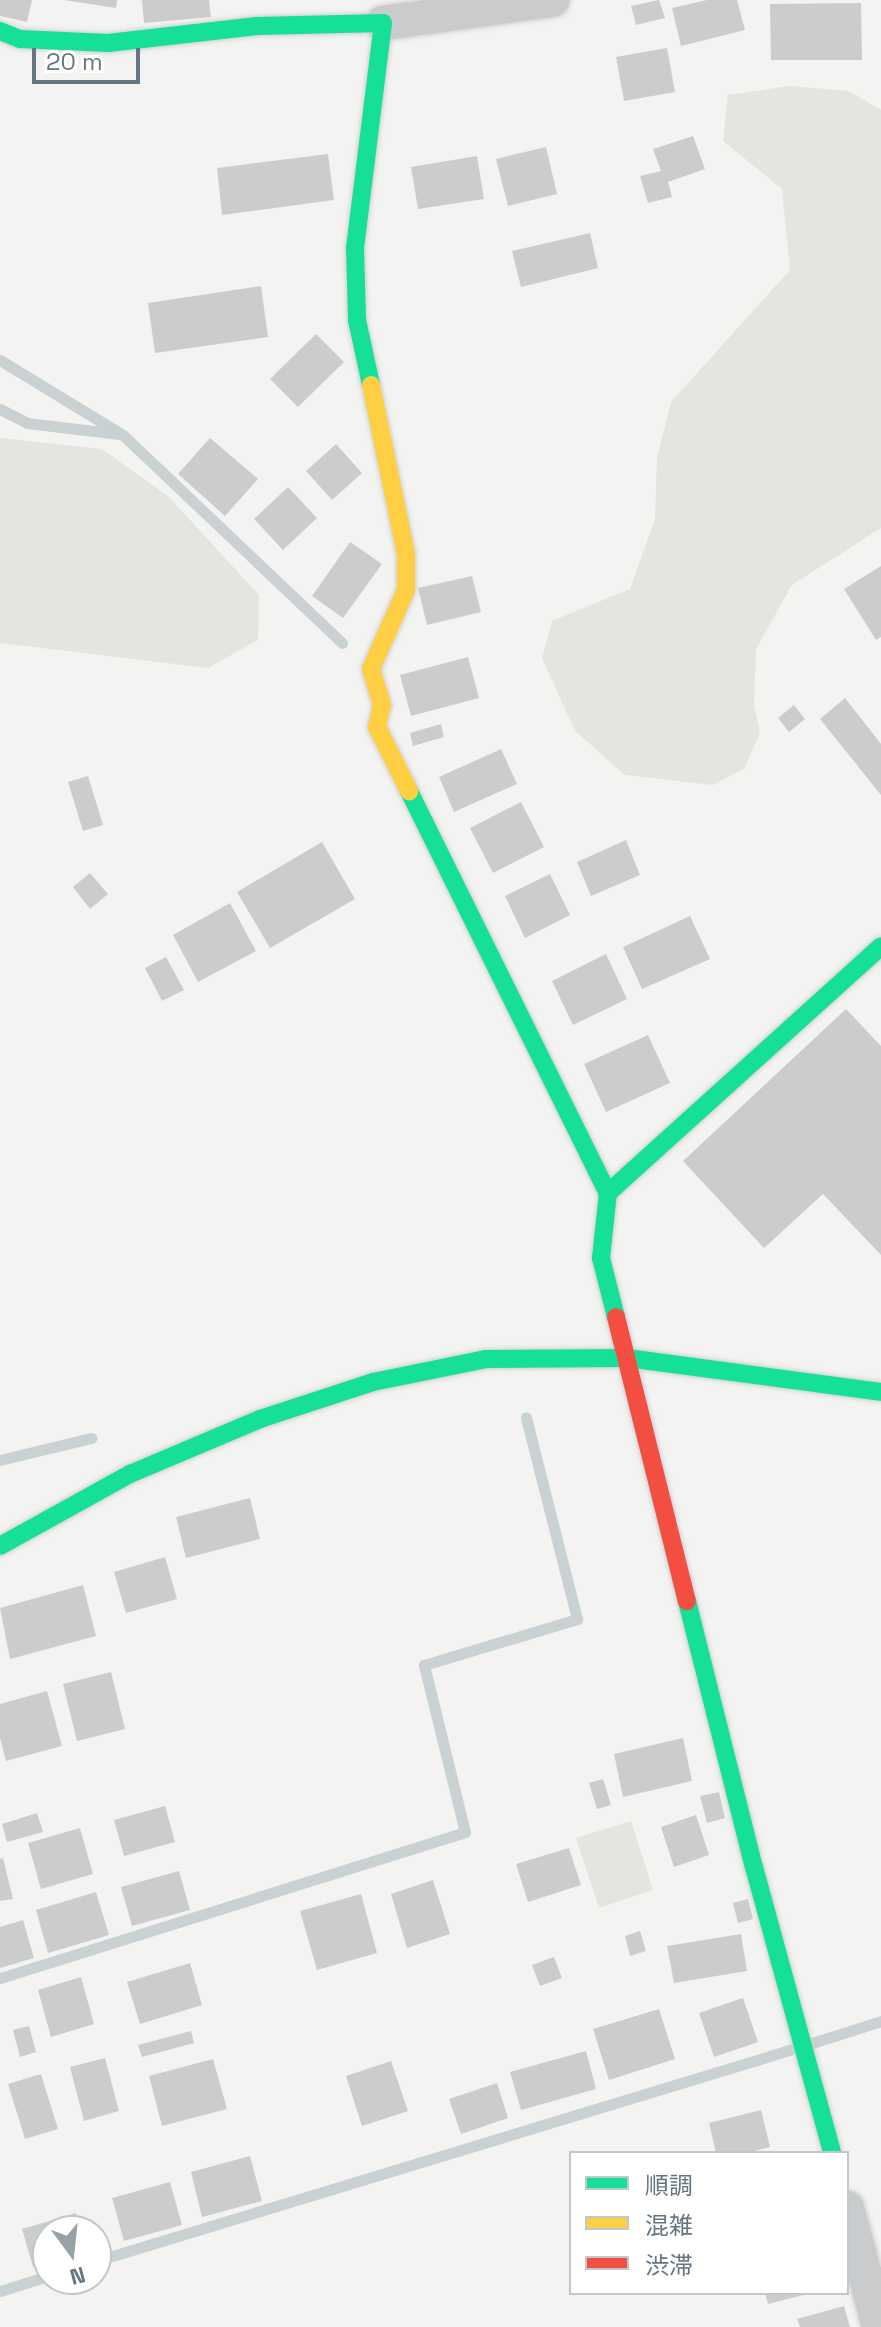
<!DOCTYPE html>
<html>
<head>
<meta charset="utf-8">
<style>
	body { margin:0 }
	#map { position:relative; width:881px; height:2327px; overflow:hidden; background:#f3f3f2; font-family:"Space Grotesk","Noto Sans JP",sans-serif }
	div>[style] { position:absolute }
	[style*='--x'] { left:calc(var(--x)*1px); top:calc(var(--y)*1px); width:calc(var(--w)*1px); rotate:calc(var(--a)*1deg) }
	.green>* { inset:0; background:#e3e6e0 }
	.stream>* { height:11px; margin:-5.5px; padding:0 5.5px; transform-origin:5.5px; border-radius:5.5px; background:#c9d1d3 }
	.building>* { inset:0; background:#cbcdcd }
	.roads { filter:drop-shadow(0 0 2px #d0d1d1) drop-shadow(0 0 2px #d0d1d1) }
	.street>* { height:34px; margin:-17px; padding:0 17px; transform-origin:17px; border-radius:17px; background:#c9cbcc }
	.fast>* { height:18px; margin:-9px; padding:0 9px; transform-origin:9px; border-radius:9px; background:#16e098 }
	.slow>* { height:18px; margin:-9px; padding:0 9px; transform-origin:9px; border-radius:9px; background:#ffcf43 }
	.jam>* { height:18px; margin:-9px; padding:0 9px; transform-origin:9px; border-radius:9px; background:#f24e42 }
	span { translate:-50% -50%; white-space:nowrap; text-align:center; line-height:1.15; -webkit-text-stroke:8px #fff; paint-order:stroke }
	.legend { position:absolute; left:569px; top:2151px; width:280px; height:144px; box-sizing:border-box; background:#fff; border:2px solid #c1c8cc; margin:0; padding:10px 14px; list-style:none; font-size:24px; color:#657680 }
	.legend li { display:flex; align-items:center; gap:16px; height:40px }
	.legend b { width:40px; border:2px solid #c1c8cc }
	.north { position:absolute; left:32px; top:2215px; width:80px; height:80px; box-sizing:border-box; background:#fff; border:2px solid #c1c8cc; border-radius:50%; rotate:165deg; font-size:22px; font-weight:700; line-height:32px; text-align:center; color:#657680 }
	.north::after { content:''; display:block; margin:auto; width:28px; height:36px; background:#97a2a8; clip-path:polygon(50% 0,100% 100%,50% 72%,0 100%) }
	.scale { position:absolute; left:32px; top:48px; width:108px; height:36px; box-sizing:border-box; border:4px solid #657680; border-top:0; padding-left:10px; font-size:24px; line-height:28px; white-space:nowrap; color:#657680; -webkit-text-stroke:6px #fff; paint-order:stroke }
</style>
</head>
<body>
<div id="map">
	<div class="green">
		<div style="clip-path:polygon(789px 86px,849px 91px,881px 110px,881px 528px,792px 585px,756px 649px,754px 705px,760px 733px,744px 769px,713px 785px,625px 775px,575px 731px,542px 658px,552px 621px,630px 589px,655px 519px,657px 458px,671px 402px,790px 270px,782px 189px,723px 141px,728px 95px)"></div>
		<div style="clip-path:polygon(0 438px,102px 449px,168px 496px,259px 595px,258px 640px,208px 668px,0 643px)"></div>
		<div style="clip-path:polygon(631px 1821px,653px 1890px,599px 1908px,576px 1838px)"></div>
	</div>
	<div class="stream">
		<div style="--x:0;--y:360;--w:144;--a:31.4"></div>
		<div style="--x:123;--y:435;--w:302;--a:43.5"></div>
		<div style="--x:0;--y:409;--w:30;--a:27"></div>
		<div style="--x:27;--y:423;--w:93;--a:6.8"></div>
		<div style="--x:0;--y:1460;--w:94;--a:-13.6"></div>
		<div style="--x:0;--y:1978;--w:487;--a:-17.4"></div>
		<div style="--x:465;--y:1832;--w:172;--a:-103.8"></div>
		<div style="--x:424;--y:1665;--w:160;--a:-16.7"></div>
		<div style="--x:577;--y:1619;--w:208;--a:-104.2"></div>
		<div style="--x:809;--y:2044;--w:76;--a:-17.7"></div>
		<div style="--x:96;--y:2261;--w:729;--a:-16.92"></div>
		<div style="--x:0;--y:2291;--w:50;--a:-17.4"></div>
	</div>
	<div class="building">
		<div style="clip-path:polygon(0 0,32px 0,27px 22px,0 16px)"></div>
		<div style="clip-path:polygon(64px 0,117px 0,116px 8px)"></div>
		<div style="clip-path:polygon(142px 0,209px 0,211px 17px,144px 23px)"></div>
		<div style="clip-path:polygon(659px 0,665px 18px,636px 25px,631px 6px)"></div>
		<div style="clip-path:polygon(707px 0,737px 0,745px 30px,681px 46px,672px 8px)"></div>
		<div style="clip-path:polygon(861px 3px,862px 60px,771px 60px,770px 4px)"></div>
		<div style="clip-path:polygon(667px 48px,675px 92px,624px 101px,616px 57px)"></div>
		<div style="clip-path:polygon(693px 136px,705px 169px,668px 182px,672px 197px,648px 203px,640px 176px,661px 171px,653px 149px)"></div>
		<div style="clip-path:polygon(546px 147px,557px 194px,508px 206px,496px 159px)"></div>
		<div style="clip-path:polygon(328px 154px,334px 200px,222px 215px,217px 168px)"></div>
		<div style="clip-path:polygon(477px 156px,484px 199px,418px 209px,411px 167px)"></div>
		<div style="clip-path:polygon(590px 233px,598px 268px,521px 287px,512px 251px)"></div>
		<div style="clip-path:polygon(261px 286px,268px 337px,155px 353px,148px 303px)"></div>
		<div style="clip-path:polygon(316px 334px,344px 362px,298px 407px,270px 379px)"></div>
		<div style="clip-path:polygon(210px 438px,258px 479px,225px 516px,178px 474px)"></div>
		<div style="clip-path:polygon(336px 444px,362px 473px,332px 500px,306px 471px)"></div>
		<div style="clip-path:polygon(288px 487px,317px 518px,283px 550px,254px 519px)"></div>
		<div style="clip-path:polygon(350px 542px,382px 564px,343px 618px,312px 596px)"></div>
		<div style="clip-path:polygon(881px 566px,881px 637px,876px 640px,844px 589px)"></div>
		<div style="clip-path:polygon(472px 576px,481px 612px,427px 625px,418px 588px)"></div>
		<div style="clip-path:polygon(468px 657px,479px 698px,411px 716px,400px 675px)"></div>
		<div style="clip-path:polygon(845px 698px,881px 744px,881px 795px,820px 719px)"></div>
		<div style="clip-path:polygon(794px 705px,805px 719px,789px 732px,778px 718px)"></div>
		<div style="clip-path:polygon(441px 724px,444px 737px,413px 746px,410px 733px)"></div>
		<div style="clip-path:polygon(501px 749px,517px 784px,454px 812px,439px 777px)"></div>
		<div style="clip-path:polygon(88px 776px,103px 825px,83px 831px,68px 782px)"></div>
		<div style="clip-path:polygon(521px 802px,544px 847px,493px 873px,470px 828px)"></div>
		<div style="clip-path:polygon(626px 840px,640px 875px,591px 896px,577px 862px)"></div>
		<div style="clip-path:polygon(322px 842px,355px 899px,270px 948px,237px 892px)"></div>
		<div style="clip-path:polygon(90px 873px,108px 894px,90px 909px,73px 887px)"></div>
		<div style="clip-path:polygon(550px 874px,570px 915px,525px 938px,505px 896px)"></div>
		<div style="clip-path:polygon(230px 903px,256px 951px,198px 982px,173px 935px)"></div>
		<div style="clip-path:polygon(690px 916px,710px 959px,642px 989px,623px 947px)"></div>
		<div style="clip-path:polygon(606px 954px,627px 999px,573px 1025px,552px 981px)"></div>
		<div style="clip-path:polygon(166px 957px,184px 990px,162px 1001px,145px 968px)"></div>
		<div style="clip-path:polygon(846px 1009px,881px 1046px,881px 1255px,823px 1194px,764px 1248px,683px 1161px)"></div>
		<div style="clip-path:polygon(648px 1035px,670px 1083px,606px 1112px,584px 1064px)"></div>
		<div style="clip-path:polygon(250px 1498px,260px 1539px,186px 1558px,176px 1517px)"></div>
		<div style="clip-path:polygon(165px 1557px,177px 1599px,126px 1613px,114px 1572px)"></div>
		<div style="clip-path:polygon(83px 1585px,96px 1636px,10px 1659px,0 1608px)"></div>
		<div style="clip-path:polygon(111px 1672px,125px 1729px,77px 1741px,63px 1684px)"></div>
		<div style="clip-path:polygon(47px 1691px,62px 1746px,6px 1761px,0 1738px,0 1704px)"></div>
		<div style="clip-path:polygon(683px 1738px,692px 1781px,623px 1797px,614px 1754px)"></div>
		<div style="clip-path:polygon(603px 1779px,611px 1805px,597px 1809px,589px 1783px)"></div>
		<div style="clip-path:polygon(719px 1792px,725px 1818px,707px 1823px,700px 1796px)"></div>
		<div style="clip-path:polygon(165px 1806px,175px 1842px,124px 1856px,114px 1820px)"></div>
		<div style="clip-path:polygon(37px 1813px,43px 1832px,7px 1842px,2px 1824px)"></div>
		<div style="clip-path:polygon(696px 1815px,709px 1855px,674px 1867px,661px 1827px)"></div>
		<div style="clip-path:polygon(80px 1828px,93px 1874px,41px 1889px,28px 1843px)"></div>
		<div style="clip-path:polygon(569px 1848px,581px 1885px,528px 1902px,516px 1864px)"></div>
		<div style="clip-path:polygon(3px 1858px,13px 1899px,0 1901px,0 1859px)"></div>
		<div style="clip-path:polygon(179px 1871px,190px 1910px,132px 1926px,121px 1887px)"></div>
		<div style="clip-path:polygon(433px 1880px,450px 1934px,407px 1948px,391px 1894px)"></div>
		<div style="clip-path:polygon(96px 1892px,109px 1935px,48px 1953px,36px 1910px)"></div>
		<div style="clip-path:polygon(361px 1894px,377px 1953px,317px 1970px,300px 1911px)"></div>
		<div style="clip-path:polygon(748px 1899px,753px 1919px,738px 1923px,733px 1903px)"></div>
		<div style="clip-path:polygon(23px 1920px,34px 1958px,0 1968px,0 1927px)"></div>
		<div style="clip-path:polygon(640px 1931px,646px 1951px,630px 1956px,625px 1936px)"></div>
		<div style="clip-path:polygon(741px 1934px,747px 1971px,674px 1983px,667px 1946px)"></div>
		<div style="clip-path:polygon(554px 1957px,562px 1978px,540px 1986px,532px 1965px)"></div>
		<div style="clip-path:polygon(190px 1963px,202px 2005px,140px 2024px,127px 1982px)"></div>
		<div style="clip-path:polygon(81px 1977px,94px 2024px,51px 2037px,38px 1990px)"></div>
		<div style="clip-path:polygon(743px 1998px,758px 2042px,714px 2057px,699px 2013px)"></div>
		<div style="clip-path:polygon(659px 2009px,675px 2059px,609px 2080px,593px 2029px)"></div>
		<div style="clip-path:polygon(29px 2026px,36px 2052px,20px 2057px,13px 2030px)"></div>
		<div style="clip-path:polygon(191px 2031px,194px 2043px,142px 2057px,138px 2045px)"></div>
		<div style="clip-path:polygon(586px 2051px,596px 2089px,521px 2110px,510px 2072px)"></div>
		<div style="clip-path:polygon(105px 2058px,119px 2111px,84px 2121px,70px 2067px)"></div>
		<div style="clip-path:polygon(213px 2059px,227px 2109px,162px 2126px,149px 2076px)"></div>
		<div style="clip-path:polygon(391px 2061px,408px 2111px,362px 2126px,346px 2076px)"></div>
		<div style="clip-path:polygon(41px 2074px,58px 2129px,25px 2139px,8px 2084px)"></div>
		<div style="clip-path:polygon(497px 2083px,508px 2118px,461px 2134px,449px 2099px)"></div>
		<div style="clip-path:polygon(761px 2110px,770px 2147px,747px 2153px,716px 2153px,709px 2123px)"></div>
		<div style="clip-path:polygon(250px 2156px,262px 2201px,202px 2217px,191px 2172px)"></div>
		<div style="clip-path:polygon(170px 2182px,182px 2225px,124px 2241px,112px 2198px)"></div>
		<div style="clip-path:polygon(76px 2213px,81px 2231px,48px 2231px,48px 2263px,33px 2267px,22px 2229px)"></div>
		<div style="clip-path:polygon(765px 2293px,807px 2293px,807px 2294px,768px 2304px)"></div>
		<div style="clip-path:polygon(844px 2306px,850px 2327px,800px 2327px,797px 2319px)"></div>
	</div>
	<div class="roads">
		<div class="street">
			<div style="--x:383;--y:23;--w:171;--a:-7.8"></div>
			<div style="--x:847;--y:2208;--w:123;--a:74.9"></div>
		</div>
		<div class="fast">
			<div style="--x:0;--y:31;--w:22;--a:22"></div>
			<div style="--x:20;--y:39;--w:88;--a:2.6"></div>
			<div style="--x:108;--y:43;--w:150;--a:-6.5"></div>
			<div style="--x:257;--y:26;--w:126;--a:-1.4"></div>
			<div style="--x:383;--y:23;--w:226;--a:97.1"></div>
			<div style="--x:355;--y:247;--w:73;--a:88.4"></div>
			<div style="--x:357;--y:320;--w:66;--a:77.8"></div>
			<div style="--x:409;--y:791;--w:449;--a:63.7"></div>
			<div style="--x:616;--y:1317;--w:61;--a:-104.3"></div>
			<div style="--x:601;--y:1258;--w:65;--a:-83.9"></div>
			<div style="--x:608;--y:1193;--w:368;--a:-42.1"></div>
			<div style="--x:0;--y:1546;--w:149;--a:-29"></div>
			<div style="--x:130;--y:1474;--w:141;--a:-22.9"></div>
			<div style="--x:260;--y:1419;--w:119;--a:-18.1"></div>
			<div style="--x:373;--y:1382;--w:115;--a:-11.5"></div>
			<div style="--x:486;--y:1359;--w:141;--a:-0.4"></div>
			<div style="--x:627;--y:1358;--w:256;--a:7.6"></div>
			<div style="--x:687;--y:1601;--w:274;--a:75.9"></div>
			<div style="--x:754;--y:1867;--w:296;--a:74.7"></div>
		</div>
		<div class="slow">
			<div style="--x:371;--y:385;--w:173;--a:78.3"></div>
			<div style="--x:406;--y:554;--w:36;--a:90"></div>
			<div style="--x:406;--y:590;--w:86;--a:113.9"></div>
			<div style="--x:371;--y:669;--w:38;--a:73"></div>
			<div style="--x:382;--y:705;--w:23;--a:103"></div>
			<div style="--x:377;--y:727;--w:72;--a:63.4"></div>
		</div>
		<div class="jam">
			<div style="--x:616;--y:1317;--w:293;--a:76"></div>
		</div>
	</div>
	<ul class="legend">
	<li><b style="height:10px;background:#16e098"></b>順調</li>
	<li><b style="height:10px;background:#ffcf43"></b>混雑</li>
	<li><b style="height:10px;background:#f24e42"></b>渋滞</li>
	</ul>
	<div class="north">N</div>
	<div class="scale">20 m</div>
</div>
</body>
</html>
